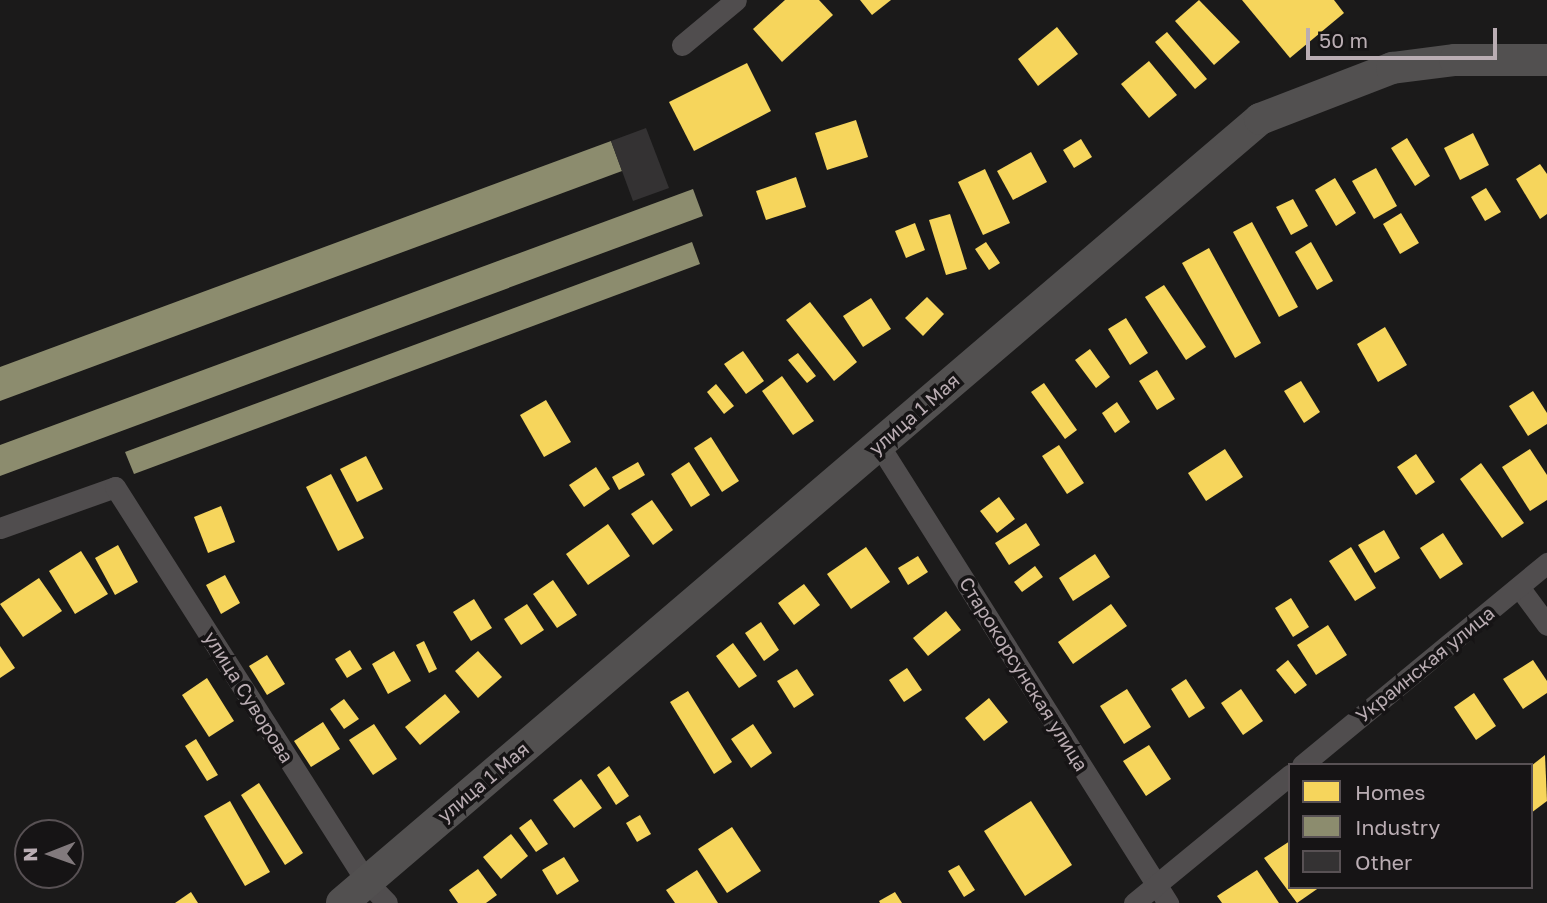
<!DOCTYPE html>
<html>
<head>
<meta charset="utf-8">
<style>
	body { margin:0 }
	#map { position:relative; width:1547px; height:903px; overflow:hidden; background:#1b1a1a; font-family:"Golos Text",sans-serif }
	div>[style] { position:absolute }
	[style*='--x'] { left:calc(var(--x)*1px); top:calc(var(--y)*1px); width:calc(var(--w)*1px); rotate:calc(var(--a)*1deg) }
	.homes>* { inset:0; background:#f6d55c }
	.industry>* { inset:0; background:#8c8c6e }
	.building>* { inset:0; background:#343233 }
	.street>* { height:21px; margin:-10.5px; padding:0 10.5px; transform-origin:10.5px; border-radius:10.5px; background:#504d4e }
	.secondary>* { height:32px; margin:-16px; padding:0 16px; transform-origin:16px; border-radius:16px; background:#525050 }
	span { translate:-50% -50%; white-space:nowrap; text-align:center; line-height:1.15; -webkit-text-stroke:7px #161415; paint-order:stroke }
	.street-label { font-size:19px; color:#baadb3 }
	.legend { position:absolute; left:1288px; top:763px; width:245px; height:126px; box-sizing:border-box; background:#161415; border:2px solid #585154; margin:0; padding:9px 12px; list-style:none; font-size:21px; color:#baadb3 }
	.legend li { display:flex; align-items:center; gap:14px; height:35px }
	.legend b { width:35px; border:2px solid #585154 }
	.north { position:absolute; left:14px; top:819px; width:70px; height:70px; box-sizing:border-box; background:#161415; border:2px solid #585154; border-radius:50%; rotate:269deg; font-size:19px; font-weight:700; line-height:28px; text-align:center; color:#baadb3 }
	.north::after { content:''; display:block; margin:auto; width:24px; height:32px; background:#827a7d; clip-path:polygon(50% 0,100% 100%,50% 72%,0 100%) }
	.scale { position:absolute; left:1306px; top:28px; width:191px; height:32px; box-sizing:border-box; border:4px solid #baadb3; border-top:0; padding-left:9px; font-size:21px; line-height:24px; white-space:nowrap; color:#baadb3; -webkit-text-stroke:5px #161415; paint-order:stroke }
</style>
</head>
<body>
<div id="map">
	<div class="homes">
		<div style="clip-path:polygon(785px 0,819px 0,833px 15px,782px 62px,753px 29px)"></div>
		<div style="clip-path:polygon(860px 0,891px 0,872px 15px)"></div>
		<div style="clip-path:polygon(1199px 0,1240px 42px,1214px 65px,1175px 21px)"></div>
		<div style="clip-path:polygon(1242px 0,1334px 0,1344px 13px,1290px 58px)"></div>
		<div style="clip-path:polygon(1057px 27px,1078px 54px,1038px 86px,1018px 59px)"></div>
		<div style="clip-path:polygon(1167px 32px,1207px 79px,1195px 89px,1155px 42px)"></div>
		<div style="clip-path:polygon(1149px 61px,1177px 95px,1149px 118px,1121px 84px)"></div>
		<div style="clip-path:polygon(747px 63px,771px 111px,694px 151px,669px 102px)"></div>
		<div style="clip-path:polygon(856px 120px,868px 157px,827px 170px,815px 133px)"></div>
		<div style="clip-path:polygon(1473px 133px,1489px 165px,1460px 180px,1444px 148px)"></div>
		<div style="clip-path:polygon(1407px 138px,1430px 176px,1415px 186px,1391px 148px)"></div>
		<div style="clip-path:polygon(1081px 139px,1092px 157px,1074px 168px,1063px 150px)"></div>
		<div style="clip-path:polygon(1031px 152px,1047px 182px,1013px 200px,997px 171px)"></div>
		<div style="clip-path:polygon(1540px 164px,1547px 174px,1547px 214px,1540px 219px,1516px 179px)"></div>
		<div style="clip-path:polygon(1376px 168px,1397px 206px,1374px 219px,1352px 181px)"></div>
		<div style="clip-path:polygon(985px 169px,1010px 223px,983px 235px,958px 182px)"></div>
		<div style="clip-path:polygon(796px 177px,806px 207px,766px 220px,756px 191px)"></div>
		<div style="clip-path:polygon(1335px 178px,1356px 213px,1336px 226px,1315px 190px)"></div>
		<div style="clip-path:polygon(1486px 188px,1501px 212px,1485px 221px,1471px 197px)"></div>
		<div style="clip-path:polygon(1293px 199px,1308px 226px,1291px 235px,1276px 207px)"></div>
		<div style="clip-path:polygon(1401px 213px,1419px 243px,1400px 254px,1383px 224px)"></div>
		<div style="clip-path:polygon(950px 214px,967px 269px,946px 275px,929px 220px)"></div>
		<div style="clip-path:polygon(1252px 222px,1298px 307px,1279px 317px,1233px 232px)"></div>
		<div style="clip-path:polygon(915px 223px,925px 250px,906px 258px,895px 231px)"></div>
		<div style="clip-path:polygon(986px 242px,1000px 263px,989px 270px,975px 249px)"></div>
		<div style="clip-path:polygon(1311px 242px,1333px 281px,1317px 290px,1295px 252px)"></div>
		<div style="clip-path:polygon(1209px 248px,1261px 343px,1235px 358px,1182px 263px)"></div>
		<div style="clip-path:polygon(1164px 285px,1206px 347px,1186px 360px,1145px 297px)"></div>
		<div style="clip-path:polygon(927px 297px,944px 314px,923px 336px,905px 318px)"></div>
		<div style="clip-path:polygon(871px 298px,891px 329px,863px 347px,843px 316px)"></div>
		<div style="clip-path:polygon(810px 302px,857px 362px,834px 381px,786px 320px)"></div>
		<div style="clip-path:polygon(1126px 318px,1148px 353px,1130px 365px,1108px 329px)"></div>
		<div style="clip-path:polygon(1385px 327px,1407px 365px,1378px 382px,1357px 344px)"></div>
		<div style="clip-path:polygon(1090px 349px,1110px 377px,1096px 388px,1075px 360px)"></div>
		<div style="clip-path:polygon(743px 351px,764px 381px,746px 394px,724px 364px)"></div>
		<div style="clip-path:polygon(798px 353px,816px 376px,807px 383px,788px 360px)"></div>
		<div style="clip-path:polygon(1157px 370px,1175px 399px,1157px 410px,1139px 381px)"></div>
		<div style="clip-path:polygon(782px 376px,814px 421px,793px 435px,762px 391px)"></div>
		<div style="clip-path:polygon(1301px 381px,1320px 412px,1304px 423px,1284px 391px)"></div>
		<div style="clip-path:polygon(1044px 383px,1077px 430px,1065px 439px,1031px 392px)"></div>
		<div style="clip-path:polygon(716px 384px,734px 406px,724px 414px,707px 392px)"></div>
		<div style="clip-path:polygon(1533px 391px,1547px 413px,1547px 424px,1528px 436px,1509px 406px)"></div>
		<div style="clip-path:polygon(546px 400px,571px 442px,544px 457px,520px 415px)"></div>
		<div style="clip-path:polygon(1117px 402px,1130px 422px,1115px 433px,1102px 413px)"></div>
		<div style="clip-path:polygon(711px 437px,739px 481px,722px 492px,694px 448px)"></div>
		<div style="clip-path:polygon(1059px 445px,1084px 483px,1067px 494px,1042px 456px)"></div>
		<div style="clip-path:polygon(1225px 449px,1243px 477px,1206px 501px,1188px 473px)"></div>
		<div style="clip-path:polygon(1530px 449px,1547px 475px,1547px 500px,1530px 511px,1502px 467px)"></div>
		<div style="clip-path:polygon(1416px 454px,1435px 482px,1416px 495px,1397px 467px)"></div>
		<div style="clip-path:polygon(366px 456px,383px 489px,357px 502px,340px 469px)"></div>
		<div style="clip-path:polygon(638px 462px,645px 475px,619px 490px,612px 477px)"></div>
		<div style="clip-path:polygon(689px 462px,710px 495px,691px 507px,671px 474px)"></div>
		<div style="clip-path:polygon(1481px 463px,1524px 523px,1502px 538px,1460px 479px)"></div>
		<div style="clip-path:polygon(596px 467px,610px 489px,584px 507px,569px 485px)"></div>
		<div style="clip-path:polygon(331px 474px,364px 538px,338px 551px,306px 487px)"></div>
		<div style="clip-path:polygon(999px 497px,1015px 519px,997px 533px,980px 511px)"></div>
		<div style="clip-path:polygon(652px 500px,673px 530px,653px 545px,631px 514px)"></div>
		<div style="clip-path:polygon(221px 506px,235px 542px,208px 553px,194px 517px)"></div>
		<div style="clip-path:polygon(1026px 523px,1040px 545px,1009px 565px,995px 543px)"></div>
		<div style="clip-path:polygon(608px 524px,630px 556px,588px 585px,566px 554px)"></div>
		<div style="clip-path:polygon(1384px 530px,1400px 558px,1375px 573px,1358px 545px)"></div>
		<div style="clip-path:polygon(1443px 533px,1463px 564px,1440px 579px,1420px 548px)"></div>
		<div style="clip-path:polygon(118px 545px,138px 582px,115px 595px,95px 558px)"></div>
		<div style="clip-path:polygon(866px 547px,890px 582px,851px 609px,827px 574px)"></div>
		<div style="clip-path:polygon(1351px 547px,1376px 588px,1355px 601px,1329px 561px)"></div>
		<div style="clip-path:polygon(81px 551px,108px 594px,75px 614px,49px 571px)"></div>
		<div style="clip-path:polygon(1095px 554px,1110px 577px,1073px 601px,1059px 578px)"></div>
		<div style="clip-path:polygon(918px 556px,928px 572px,908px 585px,898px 568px)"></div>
		<div style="clip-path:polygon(1035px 566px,1043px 577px,1022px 592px,1014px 582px)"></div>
		<div style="clip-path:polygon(225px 575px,240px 603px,221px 614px,206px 585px)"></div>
		<div style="clip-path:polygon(39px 578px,62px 611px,23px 637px,0 604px)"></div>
		<div style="clip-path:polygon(553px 580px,577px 615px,557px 628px,533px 594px)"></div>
		<div style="clip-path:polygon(804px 584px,820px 605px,794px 625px,778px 603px)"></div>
		<div style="clip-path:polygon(1291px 598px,1309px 627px,1293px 637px,1275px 608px)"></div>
		<div style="clip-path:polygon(474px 599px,492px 628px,471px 641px,453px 612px)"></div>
		<div style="clip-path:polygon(527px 604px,544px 630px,521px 645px,504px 619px)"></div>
		<div style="clip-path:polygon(1111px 604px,1127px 626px,1073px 664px,1058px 642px)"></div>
		<div style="clip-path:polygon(946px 611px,961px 630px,928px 656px,913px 638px)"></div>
		<div style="clip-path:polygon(761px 622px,779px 650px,764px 661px,745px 633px)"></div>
		<div style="clip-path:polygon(1328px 625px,1347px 655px,1316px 675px,1297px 645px)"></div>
		<div style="clip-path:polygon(424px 641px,437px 669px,429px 673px,416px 645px)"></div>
		<div style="clip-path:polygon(733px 643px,757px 676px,739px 688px,716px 656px)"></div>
		<div style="clip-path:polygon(0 646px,15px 668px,0 678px)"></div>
		<div style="clip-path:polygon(350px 650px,362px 669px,347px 678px,335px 659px)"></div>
		<div style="clip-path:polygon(394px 651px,411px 681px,388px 694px,372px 664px)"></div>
		<div style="clip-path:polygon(478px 651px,502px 677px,478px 698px,455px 671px)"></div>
		<div style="clip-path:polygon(267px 655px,285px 684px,267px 695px,249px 666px)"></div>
		<div style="clip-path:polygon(1288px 660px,1307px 685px,1295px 694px,1276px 670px)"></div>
		<div style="clip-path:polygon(1533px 660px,1547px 681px,1547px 693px,1523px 709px,1503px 679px)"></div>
		<div style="clip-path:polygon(907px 668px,922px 690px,904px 702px,889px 680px)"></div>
		<div style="clip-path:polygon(797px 669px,814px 695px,794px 708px,777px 681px)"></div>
		<div style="clip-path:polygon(207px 678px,234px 721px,209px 737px,182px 695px)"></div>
		<div style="clip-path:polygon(1186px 679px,1205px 708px,1189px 718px,1171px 689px)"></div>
		<div style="clip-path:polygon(1127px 689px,1151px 727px,1124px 744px,1100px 706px)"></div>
		<div style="clip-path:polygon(1241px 689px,1263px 721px,1243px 735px,1221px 703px)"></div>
		<div style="clip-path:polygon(688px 691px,732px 762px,714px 774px,670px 702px)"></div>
		<div style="clip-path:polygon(1474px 693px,1496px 726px,1476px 740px,1454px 707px)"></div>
		<div style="clip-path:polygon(445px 694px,460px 712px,420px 745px,405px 727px)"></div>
		<div style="clip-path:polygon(989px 698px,1008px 722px,984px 741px,965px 718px)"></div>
		<div style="clip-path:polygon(344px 699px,359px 719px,344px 729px,330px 709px)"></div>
		<div style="clip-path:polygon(323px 722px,340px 749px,311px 767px,294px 741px)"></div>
		<div style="clip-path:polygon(374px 724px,397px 759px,373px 775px,349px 740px)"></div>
		<div style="clip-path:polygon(753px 724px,772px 753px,751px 768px,731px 739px)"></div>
		<div style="clip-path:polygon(196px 739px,218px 775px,207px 781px,185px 746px)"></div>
		<div style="clip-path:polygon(1149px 745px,1171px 779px,1146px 796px,1123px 761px)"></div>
		<div style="clip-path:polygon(1545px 755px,1547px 801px,1531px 813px,1531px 766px)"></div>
		<div style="clip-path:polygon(609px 766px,629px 796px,616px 805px,597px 775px)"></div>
		<div style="clip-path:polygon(581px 779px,602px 808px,574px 828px,553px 800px)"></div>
		<div style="clip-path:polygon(259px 783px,303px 853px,285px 865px,241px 795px)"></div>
		<div style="clip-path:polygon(230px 801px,270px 872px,245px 886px,204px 816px)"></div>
		<div style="clip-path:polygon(1031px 801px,1072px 865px,1025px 896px,984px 831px)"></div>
		<div style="clip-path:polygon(640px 815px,651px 834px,637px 842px,626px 823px)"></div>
		<div style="clip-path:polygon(531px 819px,548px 844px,536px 852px,519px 828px)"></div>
		<div style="clip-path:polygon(732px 827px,761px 871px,727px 893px,698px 849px)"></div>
		<div style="clip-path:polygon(511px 834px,528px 856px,501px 879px,483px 857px)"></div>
		<div style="clip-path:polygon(1290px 841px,1290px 887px,1320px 887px,1297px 903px,1264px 858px)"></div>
		<div style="clip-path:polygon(564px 857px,579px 881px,557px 895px,542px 870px)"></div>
		<div style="clip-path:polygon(959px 865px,975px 890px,964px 897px,948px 871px)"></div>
		<div style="clip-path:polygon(478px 869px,497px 895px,486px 903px,458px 903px,449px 890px)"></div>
		<div style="clip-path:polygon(697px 870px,718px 903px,675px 903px,666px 890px)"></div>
		<div style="clip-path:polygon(1257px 870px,1279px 903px,1222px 903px,1217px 896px)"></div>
		<div style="clip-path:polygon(191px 892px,198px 903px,175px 903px)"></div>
		<div style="clip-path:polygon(895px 892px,902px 903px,880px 903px,879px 901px)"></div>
	</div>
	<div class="industry">
		<div style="clip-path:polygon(611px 141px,622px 171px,0 401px,0 367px)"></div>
		<div style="clip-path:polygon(693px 189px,703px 216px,0 476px,0 445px)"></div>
		<div style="clip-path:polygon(692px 242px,700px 264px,134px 474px,125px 452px)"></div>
	</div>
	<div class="building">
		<div style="clip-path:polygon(646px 128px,669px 188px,633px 201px,611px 141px)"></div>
	</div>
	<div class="street">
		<div style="--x:682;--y:45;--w:70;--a:-39.8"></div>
		<div style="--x:879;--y:445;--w:542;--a:57.75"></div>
		<div style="--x:0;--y:528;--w:122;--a:-19.6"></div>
		<div style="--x:115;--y:487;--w:467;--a:57.5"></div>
		<div style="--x:366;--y:881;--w:30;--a:46"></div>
		<div style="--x:1519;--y:587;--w:47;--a:53.6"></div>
		<div style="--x:1302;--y:765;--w:318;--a:-39.5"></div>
		<div style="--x:1134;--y:903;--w:202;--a:-39.4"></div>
	</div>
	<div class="secondary">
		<div style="--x:342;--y:903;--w:1207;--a:-40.5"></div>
		<div style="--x:1260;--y:119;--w:142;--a:-21.1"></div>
		<div style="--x:1392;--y:68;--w:64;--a:-7.2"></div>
		<div style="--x:1455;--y:60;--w:92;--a:0"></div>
	</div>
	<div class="street-label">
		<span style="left:914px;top:414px;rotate:-41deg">улица 1 Мая</span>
		<span style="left:1425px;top:664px;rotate:-39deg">Украинская улица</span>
		<span style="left:1024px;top:674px;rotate:58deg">Старокорсунская улица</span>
		<span style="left:249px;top:697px;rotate:58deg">улица Суворова</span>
		<span style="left:483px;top:782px;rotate:-40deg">улица 1 Мая</span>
	</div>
	<ul class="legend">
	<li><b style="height:19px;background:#f6d55c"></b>Homes</li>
	<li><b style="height:19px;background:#8c8c6e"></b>Industry</li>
	<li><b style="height:19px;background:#343233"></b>Other</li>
	</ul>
	<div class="north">N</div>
	<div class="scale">50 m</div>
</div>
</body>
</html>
